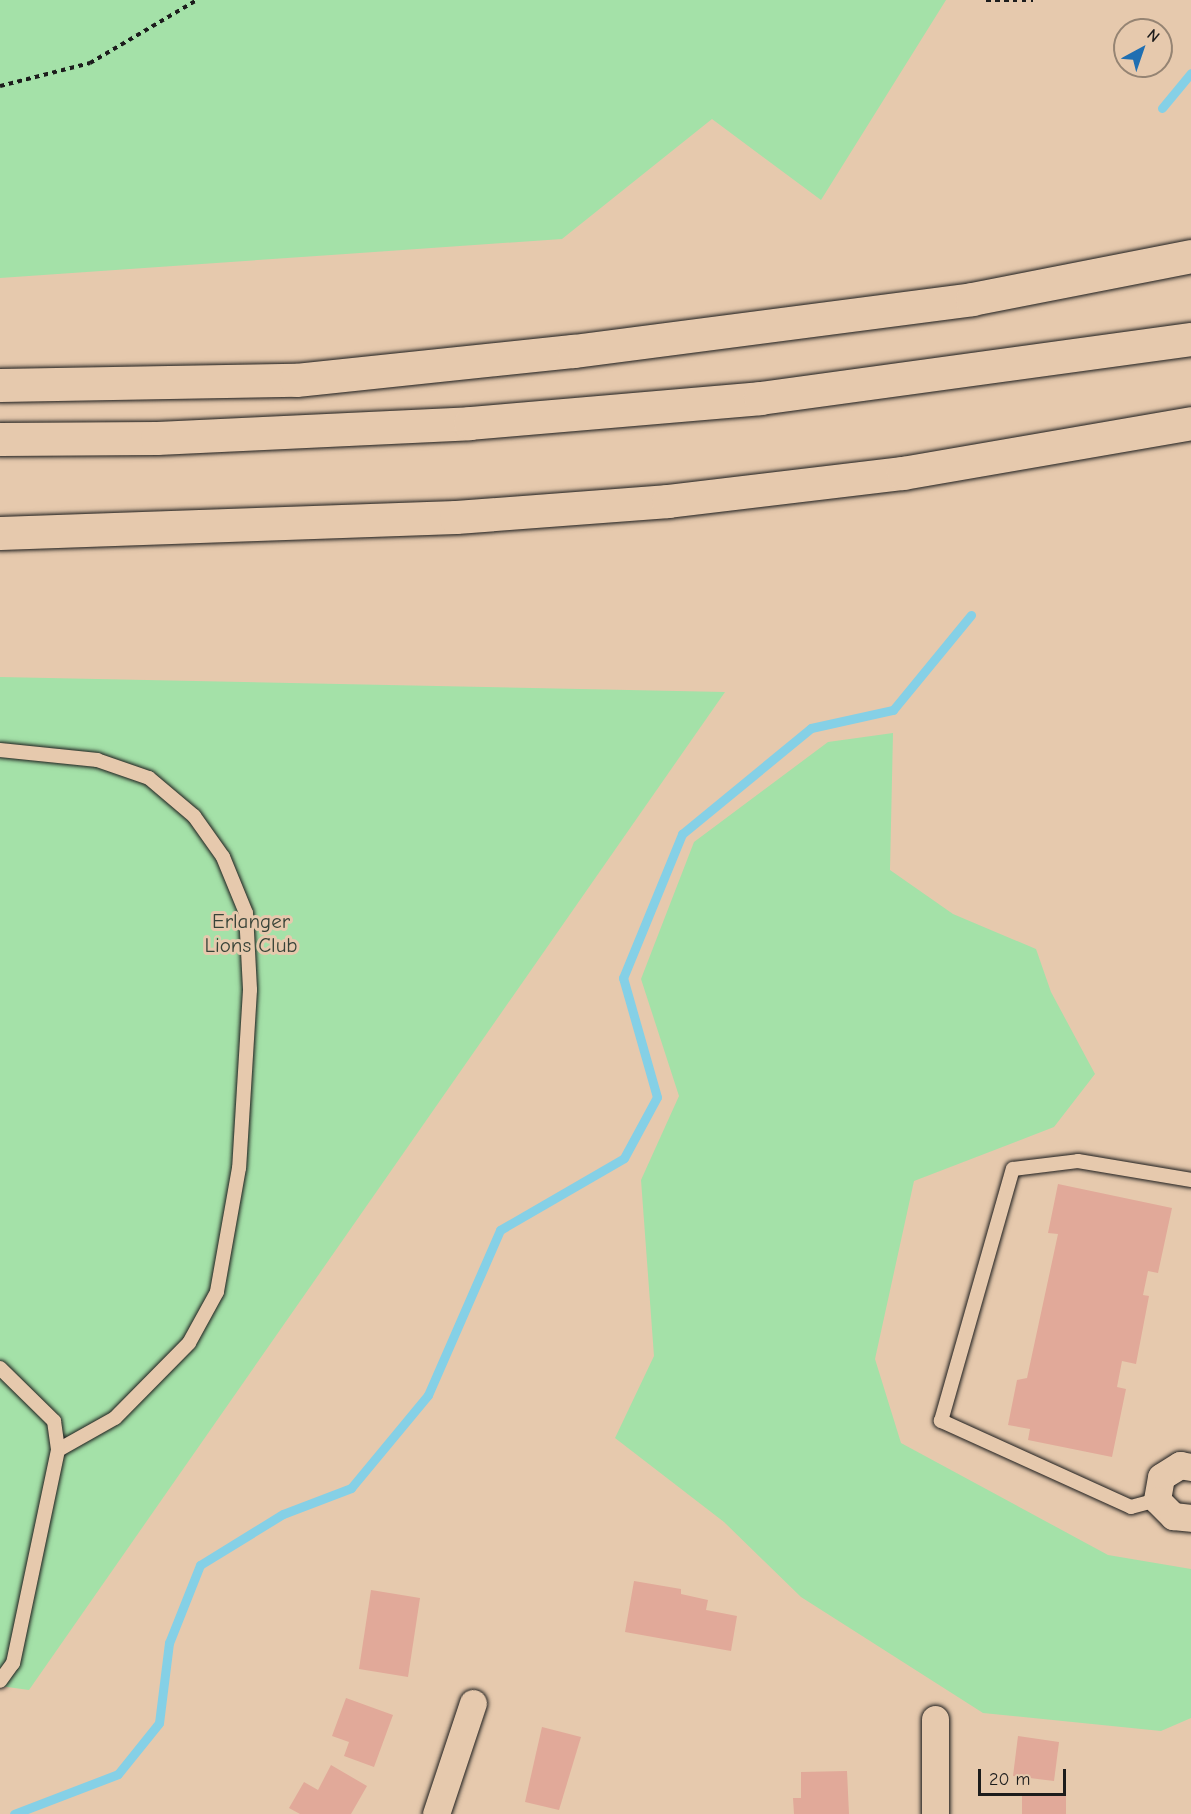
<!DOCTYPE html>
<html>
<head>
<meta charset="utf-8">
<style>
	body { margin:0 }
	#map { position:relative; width:1191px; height:1814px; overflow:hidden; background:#e6c9ad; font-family:"Comic Neue",sans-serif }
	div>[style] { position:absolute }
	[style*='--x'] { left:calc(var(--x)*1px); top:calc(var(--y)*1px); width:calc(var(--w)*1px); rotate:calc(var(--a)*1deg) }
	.green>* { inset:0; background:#a4e1a8 }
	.stream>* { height:9px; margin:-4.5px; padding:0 4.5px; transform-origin:4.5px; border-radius:4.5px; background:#85d0e6 }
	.building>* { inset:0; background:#e1a999 }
	.path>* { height:4px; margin-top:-2px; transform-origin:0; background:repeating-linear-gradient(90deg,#1c1c1c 0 4.5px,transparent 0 9px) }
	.roads { filter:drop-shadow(0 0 2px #1c1c1c) drop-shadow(0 0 2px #1c1c1c) }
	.lane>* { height:14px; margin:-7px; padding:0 7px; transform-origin:7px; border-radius:7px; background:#e6c9ad }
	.street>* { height:27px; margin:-13.5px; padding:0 13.5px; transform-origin:13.5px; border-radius:13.5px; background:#e6c9ad }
	.highway>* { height:33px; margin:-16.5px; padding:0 16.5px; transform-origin:16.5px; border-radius:16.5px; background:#e6c9ad }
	span { translate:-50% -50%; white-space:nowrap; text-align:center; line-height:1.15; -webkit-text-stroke:6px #e6c9ad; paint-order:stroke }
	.park-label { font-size:21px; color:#374338 }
	.north { position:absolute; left:1113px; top:18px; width:60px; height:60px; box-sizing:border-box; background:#e6c9ad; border:2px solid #958473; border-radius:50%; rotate:40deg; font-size:16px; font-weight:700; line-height:24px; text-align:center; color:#1c1c1c }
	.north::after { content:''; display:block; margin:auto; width:21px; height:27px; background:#1f6fb2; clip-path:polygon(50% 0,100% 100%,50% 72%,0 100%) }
	.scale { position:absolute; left:978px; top:1769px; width:88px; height:27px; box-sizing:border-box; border:3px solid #1c1c1c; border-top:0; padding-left:8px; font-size:18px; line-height:21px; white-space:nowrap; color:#1c1c1c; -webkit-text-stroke:4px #e6c9ad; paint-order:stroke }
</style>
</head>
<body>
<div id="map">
	<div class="green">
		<div style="clip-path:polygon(0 0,946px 0,821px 200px,712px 119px,562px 239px,0 278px)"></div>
		<div style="clip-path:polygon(0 677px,725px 692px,29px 1690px,0 1686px)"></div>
		<div style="clip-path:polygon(893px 733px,890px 870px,953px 914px,1036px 949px,1051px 992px,1095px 1074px,1054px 1127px,914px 1181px,875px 1359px,901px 1443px,1108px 1555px,1191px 1569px,1191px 1718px,1161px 1731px,983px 1713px,801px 1597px,724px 1522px,615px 1438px,654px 1356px,641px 1180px,679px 1096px,641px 979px,694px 842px,828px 742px)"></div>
	</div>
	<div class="stream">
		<div style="--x:1162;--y:108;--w:45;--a:-50.4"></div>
		<div style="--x:14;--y:1814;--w:111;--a:-21"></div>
		<div style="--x:118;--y:1774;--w:65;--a:-51.2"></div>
		<div style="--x:159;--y:1723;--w:81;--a:-82.9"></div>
		<div style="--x:169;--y:1643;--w:84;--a:-68.3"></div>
		<div style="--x:200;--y:1565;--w:97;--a:-31.6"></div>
		<div style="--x:283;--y:1514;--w:73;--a:-20.9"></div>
		<div style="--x:351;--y:1488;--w:121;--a:-50.4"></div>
		<div style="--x:428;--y:1395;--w:180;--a:-66.4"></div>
		<div style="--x:500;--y:1230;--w:143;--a:-30.1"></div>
		<div style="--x:624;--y:1158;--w:69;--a:-61.6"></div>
		<div style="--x:657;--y:1097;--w:124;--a:-105.9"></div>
		<div style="--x:623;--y:978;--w:156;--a:-67.7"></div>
		<div style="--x:682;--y:834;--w:167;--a:-39.4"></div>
		<div style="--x:811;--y:728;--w:84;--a:-12.4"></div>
		<div style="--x:893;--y:710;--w:123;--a:-50.6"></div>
	</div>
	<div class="building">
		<div style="clip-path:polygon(1058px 1184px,1172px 1208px,1158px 1273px,1148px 1271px,1143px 1295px,1149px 1296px,1136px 1364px,1122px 1361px,1117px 1387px,1126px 1389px,1112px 1457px,1028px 1440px,1030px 1429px,1008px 1425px,1017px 1380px,1027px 1378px,1058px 1234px,1048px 1233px)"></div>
		<div style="clip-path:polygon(634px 1581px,681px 1589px,681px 1594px,708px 1600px,706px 1610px,737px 1616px,731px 1651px,625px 1632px)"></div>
		<div style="clip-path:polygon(371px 1590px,420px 1598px,408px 1677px,359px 1669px)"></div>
		<div style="clip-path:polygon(346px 1698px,393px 1715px,374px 1767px,344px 1756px,349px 1742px,332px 1736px)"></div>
		<div style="clip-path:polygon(542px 1727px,581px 1737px,559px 1810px,525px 1802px)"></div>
		<div style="clip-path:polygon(1018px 1736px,1059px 1742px,1054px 1781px,1013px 1776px)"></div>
		<div style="clip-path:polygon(331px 1765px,367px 1786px,351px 1814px,300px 1814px,289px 1808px,304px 1782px,318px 1790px)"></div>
		<div style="clip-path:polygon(847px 1771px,849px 1814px,794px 1814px,793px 1798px,801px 1798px,801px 1772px)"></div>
		<div style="clip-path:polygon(1022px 1795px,1066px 1796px,1066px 1814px,1022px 1814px)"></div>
	</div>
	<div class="path">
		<div style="--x:986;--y:0;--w:47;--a:0"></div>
		<div style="--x:0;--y:86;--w:93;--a:-14.3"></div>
		<div style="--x:90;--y:63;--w:124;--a:-30.5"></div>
	</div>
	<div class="roads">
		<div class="lane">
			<div style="--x:0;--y:750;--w:98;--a:5.9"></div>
			<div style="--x:97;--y:760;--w:55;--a:19.1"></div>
			<div style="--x:149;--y:778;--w:59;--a:40.2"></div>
			<div style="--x:194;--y:816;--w:50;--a:54.7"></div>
			<div style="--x:223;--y:857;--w:61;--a:67.7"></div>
			<div style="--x:246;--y:913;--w:77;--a:87"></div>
			<div style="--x:250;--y:990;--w:178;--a:93.5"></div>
			<div style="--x:239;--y:1168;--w:126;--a:100.1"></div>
			<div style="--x:217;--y:1292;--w:58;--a:118.8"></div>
			<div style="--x:189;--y:1343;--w:105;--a:134.6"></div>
			<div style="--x:115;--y:1418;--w:65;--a:150.7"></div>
			<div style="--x:0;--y:1368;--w:76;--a:44.5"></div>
			<div style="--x:54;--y:1421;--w:29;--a:82"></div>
			<div style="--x:58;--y:1450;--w:218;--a:101.9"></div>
			<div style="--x:13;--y:1663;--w:22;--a:126"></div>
			<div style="--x:1157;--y:1500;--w:27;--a:165"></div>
			<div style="--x:1131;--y:1507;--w:209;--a:-155.6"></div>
			<div style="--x:941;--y:1421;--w:262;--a:-74.1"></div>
			<div style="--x:1013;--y:1169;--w:65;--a:-7"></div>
			<div style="--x:1078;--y:1161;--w:115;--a:9.5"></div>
		</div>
		<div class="street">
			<div style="--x:1191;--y:1467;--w:11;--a:-170"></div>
			<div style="--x:1180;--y:1465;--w:22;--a:148"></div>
			<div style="--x:1161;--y:1477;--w:23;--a:100"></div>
			<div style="--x:1157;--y:1500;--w:23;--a:45"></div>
			<div style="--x:1173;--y:1516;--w:18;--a:6"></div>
			<div style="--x:436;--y:1814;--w:117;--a:-71.6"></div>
			<div style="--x:935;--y:1814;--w:95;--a:-90"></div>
		</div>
		<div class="highway">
			<div style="--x:0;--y:385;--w:296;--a:-1"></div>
			<div style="--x:296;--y:380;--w:280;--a:-6"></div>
			<div style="--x:574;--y:351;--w:401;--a:-7.4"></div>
			<div style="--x:972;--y:299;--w:223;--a:-11.1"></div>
			<div style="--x:0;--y:439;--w:157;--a:-0.4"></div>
			<div style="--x:157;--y:438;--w:313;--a:-2.7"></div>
			<div style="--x:470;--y:423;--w:291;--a:-4.9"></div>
			<div style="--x:760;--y:398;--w:435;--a:-7.8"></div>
			<div style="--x:0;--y:533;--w:456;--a:-2"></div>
			<div style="--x:456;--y:517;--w:213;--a:-4.3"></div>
			<div style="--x:668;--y:501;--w:237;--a:-6.8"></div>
			<div style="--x:903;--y:473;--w:292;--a:-9.8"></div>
		</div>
	</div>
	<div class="park-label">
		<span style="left:251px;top:933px">Erlanger<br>Lions Club</span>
	</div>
	<div class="north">N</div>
	<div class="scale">20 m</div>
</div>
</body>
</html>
